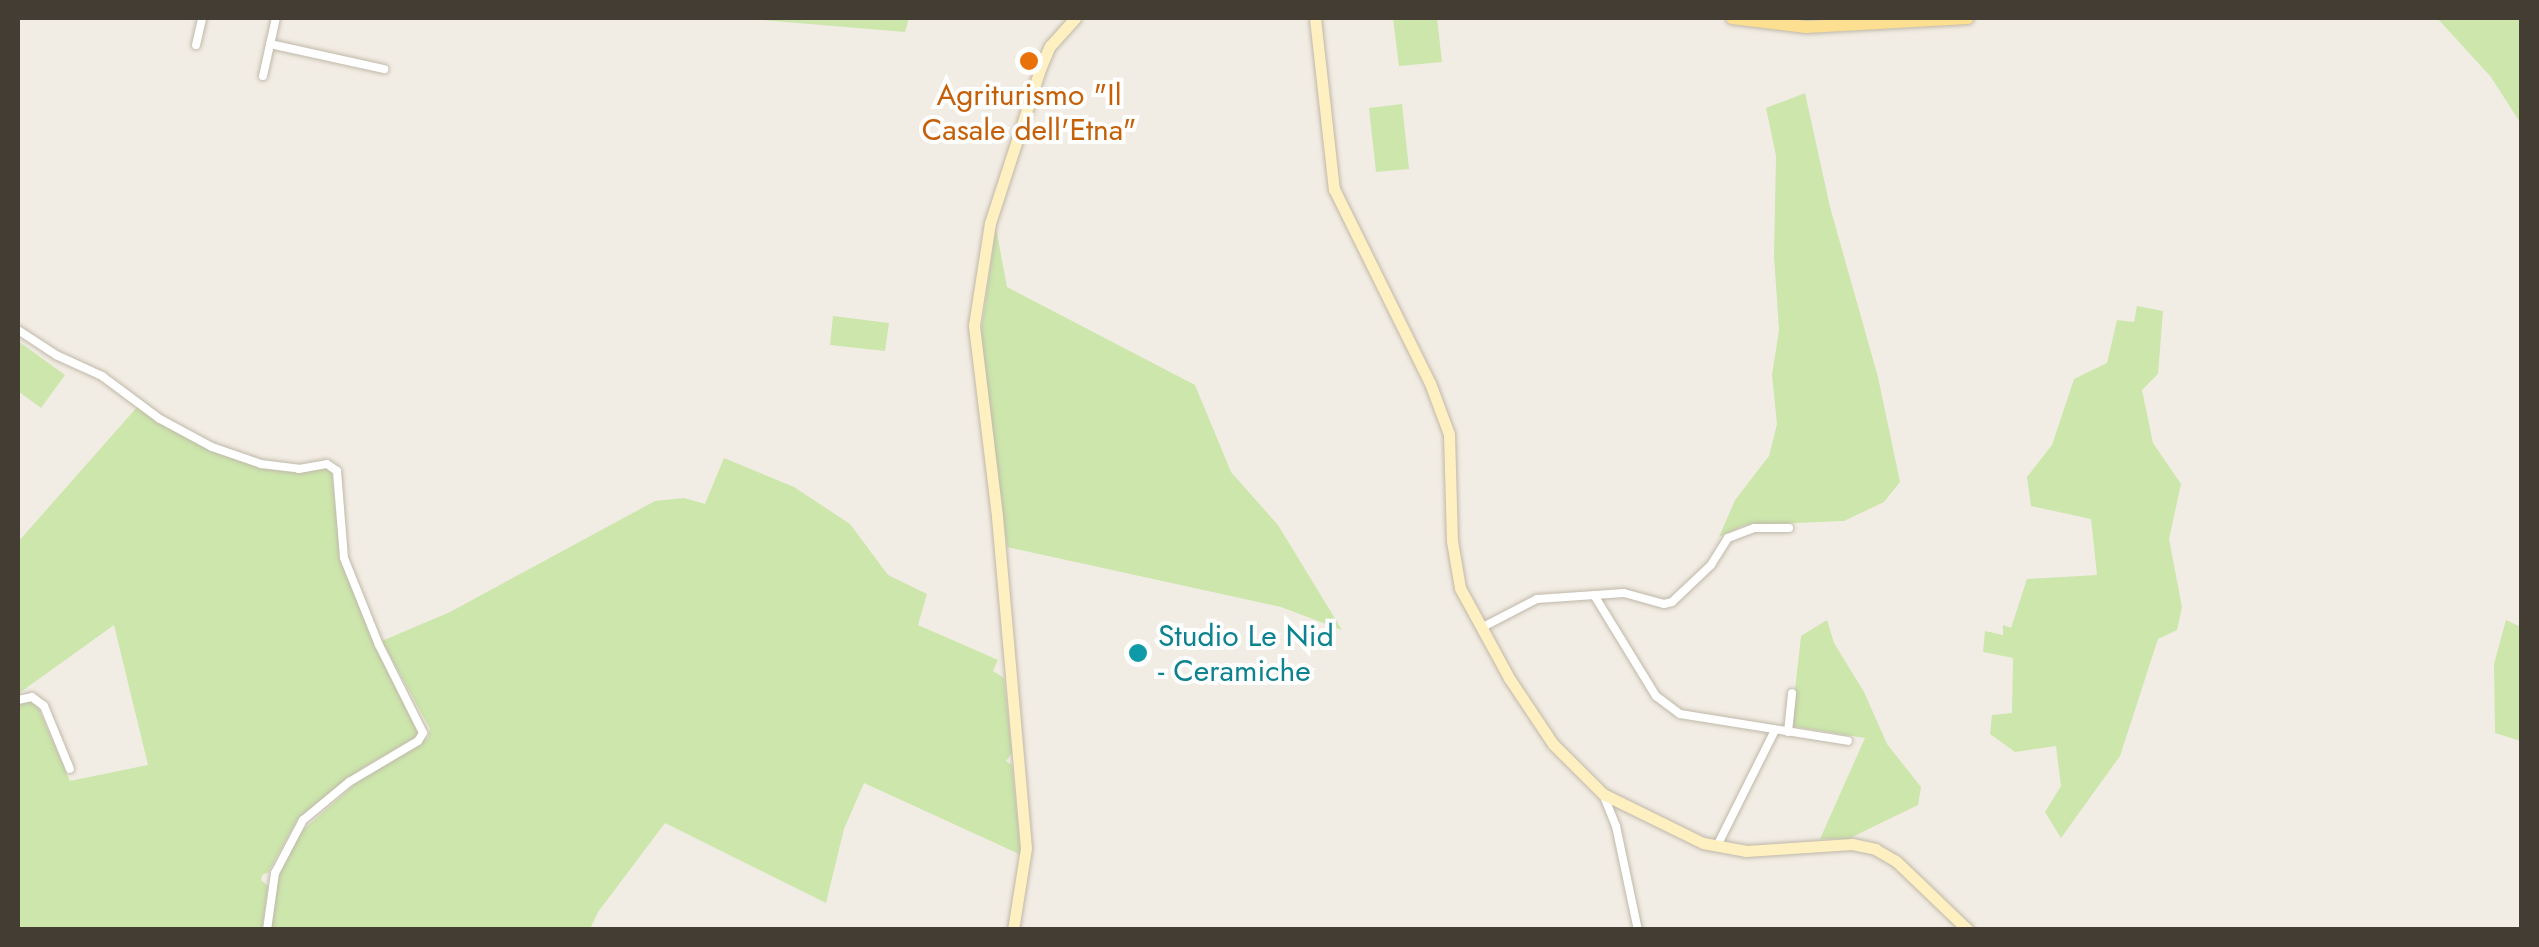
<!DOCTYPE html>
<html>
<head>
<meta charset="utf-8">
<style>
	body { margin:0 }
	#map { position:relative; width:2539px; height:947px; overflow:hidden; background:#f2ede4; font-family:Jost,sans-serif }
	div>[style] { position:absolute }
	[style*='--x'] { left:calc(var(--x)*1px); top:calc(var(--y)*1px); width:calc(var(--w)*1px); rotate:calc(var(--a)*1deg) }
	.green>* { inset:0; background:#cce6ac }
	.roads { filter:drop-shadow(0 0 2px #c0b8a9) drop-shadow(0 0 2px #c0b8a9) }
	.street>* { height:8px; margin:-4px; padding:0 4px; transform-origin:4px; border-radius:4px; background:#fff }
	.secondary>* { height:11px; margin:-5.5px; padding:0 5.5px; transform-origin:5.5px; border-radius:5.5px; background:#fef0c1 }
	.primary>* { height:12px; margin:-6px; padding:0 6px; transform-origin:6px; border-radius:6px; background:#fddf91 }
	.dots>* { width:28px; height:28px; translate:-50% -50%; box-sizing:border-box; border:5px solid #fff; border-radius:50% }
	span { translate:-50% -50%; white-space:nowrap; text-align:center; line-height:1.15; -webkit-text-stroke:8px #fff; paint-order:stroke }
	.food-label { font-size:30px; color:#c56008 }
	.culture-label { font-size:30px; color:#0d838f }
	.left { translate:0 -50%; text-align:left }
	.frame { position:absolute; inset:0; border:20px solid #443d34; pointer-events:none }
</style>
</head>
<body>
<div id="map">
	<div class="green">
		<div style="clip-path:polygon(738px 18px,909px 18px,905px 32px)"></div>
		<div style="clip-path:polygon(1393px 18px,1437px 18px,1442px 62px,1399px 66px)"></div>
		<div style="clip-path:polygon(2437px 18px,2521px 18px,2521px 124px,2491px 77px)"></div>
		<div style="clip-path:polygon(1805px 93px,1830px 207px,1878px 377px,1900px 482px,1884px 502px,1844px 521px,1745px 525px,1719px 537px,1735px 500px,1769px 456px,1777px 424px,1772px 375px,1779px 330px,1774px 256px,1776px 156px,1766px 108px)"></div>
		<div style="clip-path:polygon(1402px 104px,1409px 169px,1376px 172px,1369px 108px)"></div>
		<div style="clip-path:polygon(996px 228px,1007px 287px,1195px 385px,1231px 472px,1278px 525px,1342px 630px,1281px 607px,1007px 547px,981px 333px)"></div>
		<div style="clip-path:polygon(2137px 306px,2163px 311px,2158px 374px,2142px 390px,2153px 443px,2181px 484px,2169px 539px,2182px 607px,2177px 630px,2158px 639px,2120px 756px,2061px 838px,2045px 812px,2061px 786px,2056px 746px,2015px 752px,1990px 734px,1992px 715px,2012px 713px,2013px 658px,1983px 652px,1985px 631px,2003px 635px,2003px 625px,2011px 628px,2027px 579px,2097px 575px,2091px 519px,2031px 506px,2027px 477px,2052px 445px,2074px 379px,2107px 363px,2117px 320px,2134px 322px)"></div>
		<div style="clip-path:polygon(833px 316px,889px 323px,885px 351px,830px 345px)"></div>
		<div style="clip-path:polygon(18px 341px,65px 375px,41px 408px,18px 391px)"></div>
		<div style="clip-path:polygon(138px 406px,160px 422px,261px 466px,331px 468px,341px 559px,419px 730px,416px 737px,363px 768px,297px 820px,268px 873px,263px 874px,261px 880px,268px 886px,262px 929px,18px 929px,18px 705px,27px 700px,38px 707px,70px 781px,148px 765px,114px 625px,18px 694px,18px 542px)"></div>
		<div style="clip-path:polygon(724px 458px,794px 487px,850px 524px,888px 575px,927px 594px,918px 625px,998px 660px,993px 671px,1004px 678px,1012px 753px,1006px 761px,1012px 765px,1021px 855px,864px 783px,844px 829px,826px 903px,665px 823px,598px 912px,590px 929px,271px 930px,276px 879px,296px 836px,372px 769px,428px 738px,430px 729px,382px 641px,450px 612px,655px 501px,684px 498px,705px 504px)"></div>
		<div style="clip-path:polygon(1827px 620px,1834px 643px,1864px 692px,1887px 744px,1921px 787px,1918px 805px,1848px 839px,1820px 839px,1865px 738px,1791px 726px,1801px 636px)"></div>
		<div style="clip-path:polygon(2506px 620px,2521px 627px,2521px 741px,2495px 733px,2494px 664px)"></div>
	</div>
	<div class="roads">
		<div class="street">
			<div style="--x:270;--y:44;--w:117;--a:12.4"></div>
			<div style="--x:196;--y:45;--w:28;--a:-77"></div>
			<div style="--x:263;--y:76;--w:59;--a:-77.4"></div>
			<div style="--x:18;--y:330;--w:45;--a:33.3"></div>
			<div style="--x:56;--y:355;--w:51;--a:24.5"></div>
			<div style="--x:102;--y:376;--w:72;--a:36.6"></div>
			<div style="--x:160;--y:419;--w:59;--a:28.3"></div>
			<div style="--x:212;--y:447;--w:52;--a:19.1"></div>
			<div style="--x:261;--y:464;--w:38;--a:7"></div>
			<div style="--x:299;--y:469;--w:28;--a:-10"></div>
			<div style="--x:327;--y:464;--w:12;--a:35"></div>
			<div style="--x:337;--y:471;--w:87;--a:85.4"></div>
			<div style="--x:344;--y:558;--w:94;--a:68.1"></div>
			<div style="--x:379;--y:645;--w:98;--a:63.4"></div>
			<div style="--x:423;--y:733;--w:9;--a:122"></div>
			<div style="--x:418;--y:741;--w:80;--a:149.3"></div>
			<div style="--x:349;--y:782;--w:60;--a:140.4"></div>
			<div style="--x:303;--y:820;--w:60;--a:117.8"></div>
			<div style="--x:275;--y:873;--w:58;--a:98"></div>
			<div style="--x:1594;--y:595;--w:119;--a:58.5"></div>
			<div style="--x:1656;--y:696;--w:30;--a:37"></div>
			<div style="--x:1680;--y:714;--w:170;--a:9.1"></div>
			<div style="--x:1481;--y:628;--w:63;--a:-27.4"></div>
			<div style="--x:1537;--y:599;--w:87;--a:-3.9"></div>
			<div style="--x:1624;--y:593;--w:41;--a:15.4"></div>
			<div style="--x:1664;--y:604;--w:8;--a:-14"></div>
			<div style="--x:1672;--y:602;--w:54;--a:-43.5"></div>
			<div style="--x:1711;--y:565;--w:32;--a:-58"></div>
			<div style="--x:1728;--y:538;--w:28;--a:-21"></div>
			<div style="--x:1754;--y:528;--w:35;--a:0"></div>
			<div style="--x:18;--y:700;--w:14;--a:-12"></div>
			<div style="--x:32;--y:697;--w:15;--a:37"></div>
			<div style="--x:44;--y:706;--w:68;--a:67.6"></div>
			<div style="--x:1788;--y:732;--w:39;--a:-84"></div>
			<div style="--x:1603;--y:794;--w:35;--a:68"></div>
			<div style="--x:1616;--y:826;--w:106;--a:78.1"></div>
			<div style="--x:1717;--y:846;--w:130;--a:-63.4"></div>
		</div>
		<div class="secondary">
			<div style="--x:1315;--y:18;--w:172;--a:83.7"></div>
			<div style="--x:1334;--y:189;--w:216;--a:63.7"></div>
			<div style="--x:1430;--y:383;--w:54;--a:69.6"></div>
			<div style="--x:1449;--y:434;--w:107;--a:88.4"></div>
			<div style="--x:1452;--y:541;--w:48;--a:80.3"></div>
			<div style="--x:1460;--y:588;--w:102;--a:61.4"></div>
			<div style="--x:1509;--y:678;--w:79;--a:56.3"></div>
			<div style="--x:1553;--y:744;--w:71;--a:45"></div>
			<div style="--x:1603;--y:794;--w:111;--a:26.1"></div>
			<div style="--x:1703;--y:843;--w:44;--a:10.5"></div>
			<div style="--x:1746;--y:851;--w:106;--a:-3.8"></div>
			<div style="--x:1852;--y:844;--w:24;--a:12"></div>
			<div style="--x:1875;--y:849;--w:24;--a:30"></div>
			<div style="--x:1896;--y:861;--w:100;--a:43.8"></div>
			<div style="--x:1013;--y:930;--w:83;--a:-81"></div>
			<div style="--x:1026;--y:848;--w:333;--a:-95"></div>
			<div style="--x:997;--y:516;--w:192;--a:-96.9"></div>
			<div style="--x:974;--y:325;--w:103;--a:-81.1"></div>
			<div style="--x:990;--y:223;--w:162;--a:-72"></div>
			<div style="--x:1040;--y:69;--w:25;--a:-67"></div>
			<div style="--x:1050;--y:46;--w:38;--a:-48"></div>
		</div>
		<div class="primary">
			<div style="--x:1732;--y:18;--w:75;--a:6.9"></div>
			<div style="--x:1806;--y:27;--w:162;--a:-3.2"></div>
		</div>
	</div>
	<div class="dots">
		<div style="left:1029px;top:61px;background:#e8710a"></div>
		<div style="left:1138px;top:653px;background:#0f9aa8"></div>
	</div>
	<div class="food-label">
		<span style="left:1029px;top:112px">Agriturismo "Il<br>Casale dell'Etna"</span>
	</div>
	<div class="culture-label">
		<span class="left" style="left:1158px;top:653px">Studio Le Nid<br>- Ceramiche</span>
	</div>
	<div class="frame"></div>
</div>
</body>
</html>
